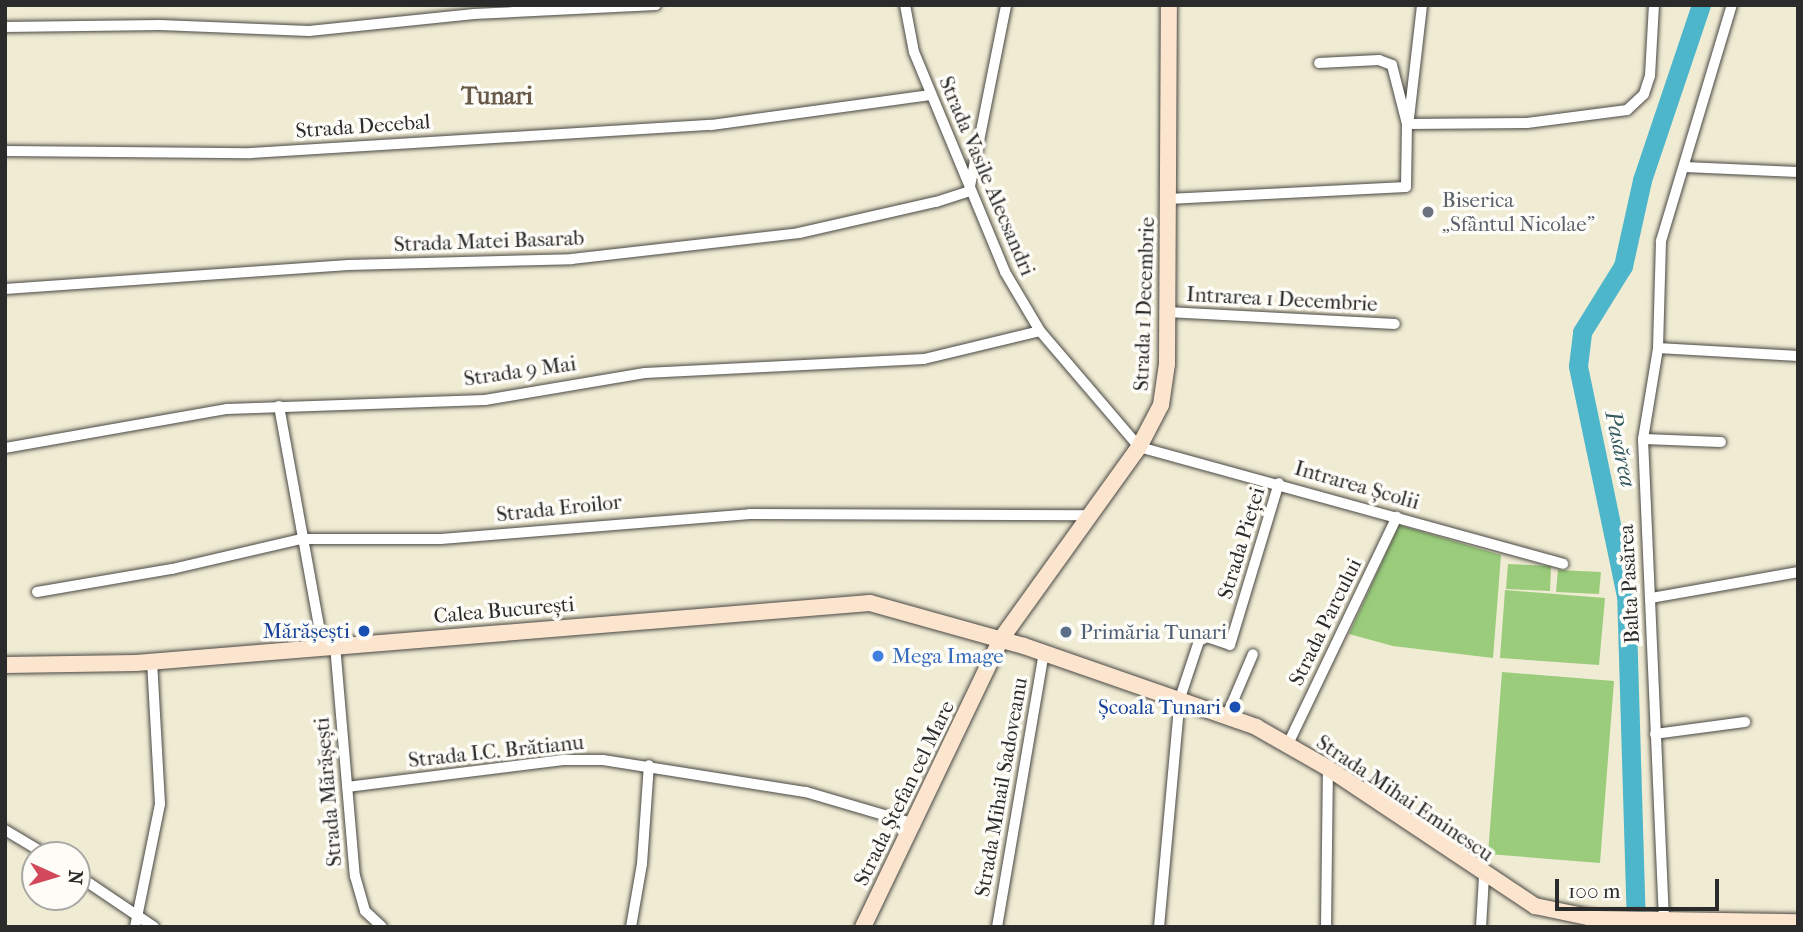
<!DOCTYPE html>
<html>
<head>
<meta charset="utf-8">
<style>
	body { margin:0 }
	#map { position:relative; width:1803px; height:932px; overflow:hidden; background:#f0ebd3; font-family:"IM FELL French Canon",serif }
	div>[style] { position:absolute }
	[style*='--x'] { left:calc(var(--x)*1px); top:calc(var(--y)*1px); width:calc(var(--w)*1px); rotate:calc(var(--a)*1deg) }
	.green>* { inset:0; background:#9acc7c }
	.river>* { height:19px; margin:-9.5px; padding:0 9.5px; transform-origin:9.5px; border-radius:9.5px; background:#4db6cb }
	.roads { filter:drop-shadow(0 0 2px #494844) drop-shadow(0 0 2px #494844) }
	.street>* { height:10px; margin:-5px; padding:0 5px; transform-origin:5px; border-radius:5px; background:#fff }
	.secondary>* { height:16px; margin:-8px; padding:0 8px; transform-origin:8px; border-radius:8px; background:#fce5cf }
	.dots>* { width:19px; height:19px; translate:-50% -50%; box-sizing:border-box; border:4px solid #fdfcf7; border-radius:50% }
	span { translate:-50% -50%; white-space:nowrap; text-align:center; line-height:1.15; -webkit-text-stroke:7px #fdfcf7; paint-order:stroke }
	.street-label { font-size:21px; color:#2b2b2b }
	.worship-label { font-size:21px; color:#5b616d }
	.left { translate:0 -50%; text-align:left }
	.transit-label { font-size:21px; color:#164399 }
	.right { translate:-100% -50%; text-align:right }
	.service-label { font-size:21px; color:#4e5e75 }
	.shop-label { font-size:21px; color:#366cbe }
	.water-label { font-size:23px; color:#375c63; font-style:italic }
	.quarter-label { font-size:24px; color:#695949; font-weight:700 }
	.frame { position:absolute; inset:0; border:7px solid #2b2b2b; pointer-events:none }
	.north { position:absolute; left:21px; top:841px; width:70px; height:70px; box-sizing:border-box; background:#fdfcf7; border:2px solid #a9a8a5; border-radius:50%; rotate:94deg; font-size:19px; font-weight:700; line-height:28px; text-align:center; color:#2b2b2b }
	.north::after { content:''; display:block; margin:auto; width:24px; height:32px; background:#d1495b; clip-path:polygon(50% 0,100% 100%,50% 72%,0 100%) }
	.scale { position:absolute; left:1555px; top:879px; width:164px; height:32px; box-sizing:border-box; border:4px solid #2b2b2b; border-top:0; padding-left:9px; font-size:21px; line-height:24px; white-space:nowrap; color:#2b2b2b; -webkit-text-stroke:5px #fdfcf7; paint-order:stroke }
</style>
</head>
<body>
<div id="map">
	<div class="green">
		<div style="clip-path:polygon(1399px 525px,1501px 555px,1493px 658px,1393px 646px,1349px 634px)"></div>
		<div style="clip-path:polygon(1508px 564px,1551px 566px,1550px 591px,1506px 589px)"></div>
		<div style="clip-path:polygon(1558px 570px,1601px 572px,1599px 594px,1556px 592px)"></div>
		<div style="clip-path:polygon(1505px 590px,1605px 598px,1599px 665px,1500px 658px)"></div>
		<div style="clip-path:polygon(1502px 672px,1614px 681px,1600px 863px,1488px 854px)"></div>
	</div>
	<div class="river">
		<div style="--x:1636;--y:927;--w:331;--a:-91.7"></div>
		<div style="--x:1626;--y:596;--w:235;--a:-101.8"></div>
		<div style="--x:1578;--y:366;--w:34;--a:-83"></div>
		<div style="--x:1582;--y:332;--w:78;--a:-58.2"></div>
		<div style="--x:1623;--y:266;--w:88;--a:-77.5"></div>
		<div style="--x:1642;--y:180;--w:185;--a:-71.4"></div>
	</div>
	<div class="roads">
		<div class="street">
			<div style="--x:905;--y:5;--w:48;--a:79.2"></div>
			<div style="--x:914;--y:52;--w:238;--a:67.5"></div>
			<div style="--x:1005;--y:272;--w:69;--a:59.3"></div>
			<div style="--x:1040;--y:331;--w:153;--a:49.5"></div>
			<div style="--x:1139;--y:447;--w:440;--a:15.4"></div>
			<div style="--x:5;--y:27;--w:155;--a:-0.7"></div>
			<div style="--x:160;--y:25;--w:149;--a:2.3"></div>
			<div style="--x:309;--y:31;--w:166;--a:-5.9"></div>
			<div style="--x:474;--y:14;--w:182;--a:-2.8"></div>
			<div style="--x:1409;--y:118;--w:114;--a:-83.4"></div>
			<div style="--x:1407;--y:124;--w:120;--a:-0.5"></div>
			<div style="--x:1527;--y:123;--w:101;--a:-7.4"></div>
			<div style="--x:1627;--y:110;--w:23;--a:-43"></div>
			<div style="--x:1644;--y:94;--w:19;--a:-72"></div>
			<div style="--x:1650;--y:76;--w:71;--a:-86.8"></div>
			<div style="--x:5;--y:151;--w:246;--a:0.5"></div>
			<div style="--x:251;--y:153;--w:461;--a:-3.5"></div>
			<div style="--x:711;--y:125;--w:222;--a:-7.8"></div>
			<div style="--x:1684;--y:167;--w:114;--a:2.5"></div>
			<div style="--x:1168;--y:199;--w:238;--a:-2.9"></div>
			<div style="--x:1406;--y:187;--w:63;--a:-89.1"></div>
			<div style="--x:1407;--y:124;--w:61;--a:-104.3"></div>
			<div style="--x:1392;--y:65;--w:14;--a:-159"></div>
			<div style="--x:1379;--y:60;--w:60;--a:177.1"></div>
			<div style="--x:5;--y:289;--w:344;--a:-4"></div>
			<div style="--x:348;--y:265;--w:224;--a:-1.5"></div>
			<div style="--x:572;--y:259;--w:228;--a:-6.5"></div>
			<div style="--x:799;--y:233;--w:140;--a:-12.8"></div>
			<div style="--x:936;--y:202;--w:35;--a:-18"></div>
			<div style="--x:969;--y:191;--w:190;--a:-78.7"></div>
			<div style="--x:1167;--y:312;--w:228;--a:3"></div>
			<div style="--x:1658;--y:348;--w:140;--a:3.3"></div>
			<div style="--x:279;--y:406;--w:245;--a:79.7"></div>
			<div style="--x:1643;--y:439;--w:78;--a:2.2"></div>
			<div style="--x:5;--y:448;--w:225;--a:-10"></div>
			<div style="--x:227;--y:409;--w:258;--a:-2"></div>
			<div style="--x:485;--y:400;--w:162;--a:-9.6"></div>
			<div style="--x:645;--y:373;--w:279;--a:-2.9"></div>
			<div style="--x:924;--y:359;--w:119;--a:-13.6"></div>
			<div style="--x:37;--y:592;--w:137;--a:-9.7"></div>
			<div style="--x:172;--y:569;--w:132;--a:-13.1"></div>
			<div style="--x:301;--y:539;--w:140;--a:0"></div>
			<div style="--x:441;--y:539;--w:310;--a:-4.6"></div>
			<div style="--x:750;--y:514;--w:340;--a:0.2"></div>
			<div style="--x:1651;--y:598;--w:149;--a:-10"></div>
			<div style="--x:335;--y:645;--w:232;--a:85.1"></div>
			<div style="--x:355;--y:876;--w:36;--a:74"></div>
			<div style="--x:365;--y:911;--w:23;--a:43"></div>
			<div style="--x:1227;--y:715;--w:66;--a:-66.9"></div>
			<div style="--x:1655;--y:734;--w:91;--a:-7.6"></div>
			<div style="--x:1288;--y:744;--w:252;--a:-64.4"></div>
			<div style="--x:347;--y:787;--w:220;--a:-7.1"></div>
			<div style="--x:565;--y:760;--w:38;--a:0"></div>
			<div style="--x:603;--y:760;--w:206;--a:9"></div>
			<div style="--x:806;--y:792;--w:114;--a:16.4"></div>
			<div style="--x:5;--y:830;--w:49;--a:30.8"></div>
			<div style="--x:77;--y:875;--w:93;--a:34"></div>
			<div style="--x:1664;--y:920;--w:481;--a:-92.5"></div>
			<div style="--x:1643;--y:439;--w:92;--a:-80.6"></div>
			<div style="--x:1658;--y:348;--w:107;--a:-88.4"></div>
			<div style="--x:1661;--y:241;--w:246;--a:-73.3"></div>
			<div style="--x:135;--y:927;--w:126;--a:-78.5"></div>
			<div style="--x:160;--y:804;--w:142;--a:-93.2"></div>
			<div style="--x:631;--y:927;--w:64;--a:-80.1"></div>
			<div style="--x:642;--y:864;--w:99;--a:-86"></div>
			<div style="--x:997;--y:927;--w:278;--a:-80.3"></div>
			<div style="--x:1159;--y:927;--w:230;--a:-84.8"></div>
			<div style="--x:1180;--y:698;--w:60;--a:-71.6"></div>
			<div style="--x:1199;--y:641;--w:9;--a:-27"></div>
			<div style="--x:1207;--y:637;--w:24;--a:19"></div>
			<div style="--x:1230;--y:645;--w:169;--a:-73.2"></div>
			<div style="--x:1326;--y:927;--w:159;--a:-89.3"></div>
			<div style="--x:1481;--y:927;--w:51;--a:-86.6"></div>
		</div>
		<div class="secondary">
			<div style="--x:5;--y:665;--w:131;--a:-0.9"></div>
			<div style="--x:136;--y:663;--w:736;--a:-4.67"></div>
			<div style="--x:870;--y:603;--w:160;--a:15.6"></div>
			<div style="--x:1024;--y:646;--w:246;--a:19.2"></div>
			<div style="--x:1256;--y:727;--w:83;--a:29.7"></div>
			<div style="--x:1328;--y:768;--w:249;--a:33.7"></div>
			<div style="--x:1535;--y:906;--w:63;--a:11.8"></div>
			<div style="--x:1597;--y:919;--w:201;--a:0.9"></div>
			<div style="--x:863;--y:927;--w:319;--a:-64.4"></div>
			<div style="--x:1001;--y:639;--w:236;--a:-54.3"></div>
			<div style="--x:1139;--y:447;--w:47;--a:-62.4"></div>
			<div style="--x:1161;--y:405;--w:41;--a:-81.7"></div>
			<div style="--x:1167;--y:364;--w:359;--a:-89.7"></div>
		</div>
	</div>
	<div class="dots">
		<div style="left:1428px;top:212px;background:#6b7280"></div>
		<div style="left:364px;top:631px;background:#1a4fb4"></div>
		<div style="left:1066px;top:632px;background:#5c6f8a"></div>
		<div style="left:878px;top:656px;background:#3f7fe0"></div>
		<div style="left:1235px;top:707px;background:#1a4fb4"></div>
	</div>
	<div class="street-label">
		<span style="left:363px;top:126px;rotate:-4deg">Strada Decebal</span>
		<span style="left:987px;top:176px;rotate:67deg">Strada Vasile Alecsandri</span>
		<span style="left:489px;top:241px;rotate:-2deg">Strada Matei Basarab</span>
		<span style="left:1282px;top:299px;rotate:3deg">Intrarea 1 Decembrie</span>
		<span style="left:1144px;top:304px;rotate:-88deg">Strada 1 Decembrie</span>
		<span style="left:520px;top:371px;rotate:-8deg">Strada 9 Mai</span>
		<span style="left:1357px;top:485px;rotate:16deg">Intrarea Școlii</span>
		<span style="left:559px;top:508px;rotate:-6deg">Strada Eroilor</span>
		<span style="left:1241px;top:543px;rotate:-73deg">Strada Pieței</span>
		<span style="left:1629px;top:584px;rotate:-93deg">Balta Pasărea</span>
		<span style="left:504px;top:610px;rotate:-5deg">Calea București</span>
		<span style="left:1325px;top:622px;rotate:-64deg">Strada Parcului</span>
		<span style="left:496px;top:751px;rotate:-6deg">Strada I.C. Brătianu</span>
		<span style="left:1001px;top:787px;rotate:-80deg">Strada Mihail Sadoveanu</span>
		<span style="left:328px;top:792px;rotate:-95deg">Strada Mărășești</span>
		<span style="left:904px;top:793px;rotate:-64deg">Strada Ștefan cel Mare</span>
		<span style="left:1405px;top:798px;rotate:34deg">Strada Mihai Eminescu</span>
	</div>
	<div class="worship-label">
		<span class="left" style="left:1442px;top:212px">Biserica<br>„Sfântul Nicolae"</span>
	</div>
	<div class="transit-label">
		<span class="right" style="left:350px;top:631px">Mărășești</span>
		<span class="right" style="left:1221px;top:707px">Școala Tunari</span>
	</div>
	<div class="service-label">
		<span class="left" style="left:1080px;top:632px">Primăria Tunari</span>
	</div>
	<div class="shop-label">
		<span class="left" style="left:892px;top:656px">Mega Image</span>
	</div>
	<div class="water-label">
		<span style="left:1620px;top:449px;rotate:78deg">Pasărea</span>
	</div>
	<div class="quarter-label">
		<span style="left:497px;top:97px">Tunari</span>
	</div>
	<div class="frame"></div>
	<div class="north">N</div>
	<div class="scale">100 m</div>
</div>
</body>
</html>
